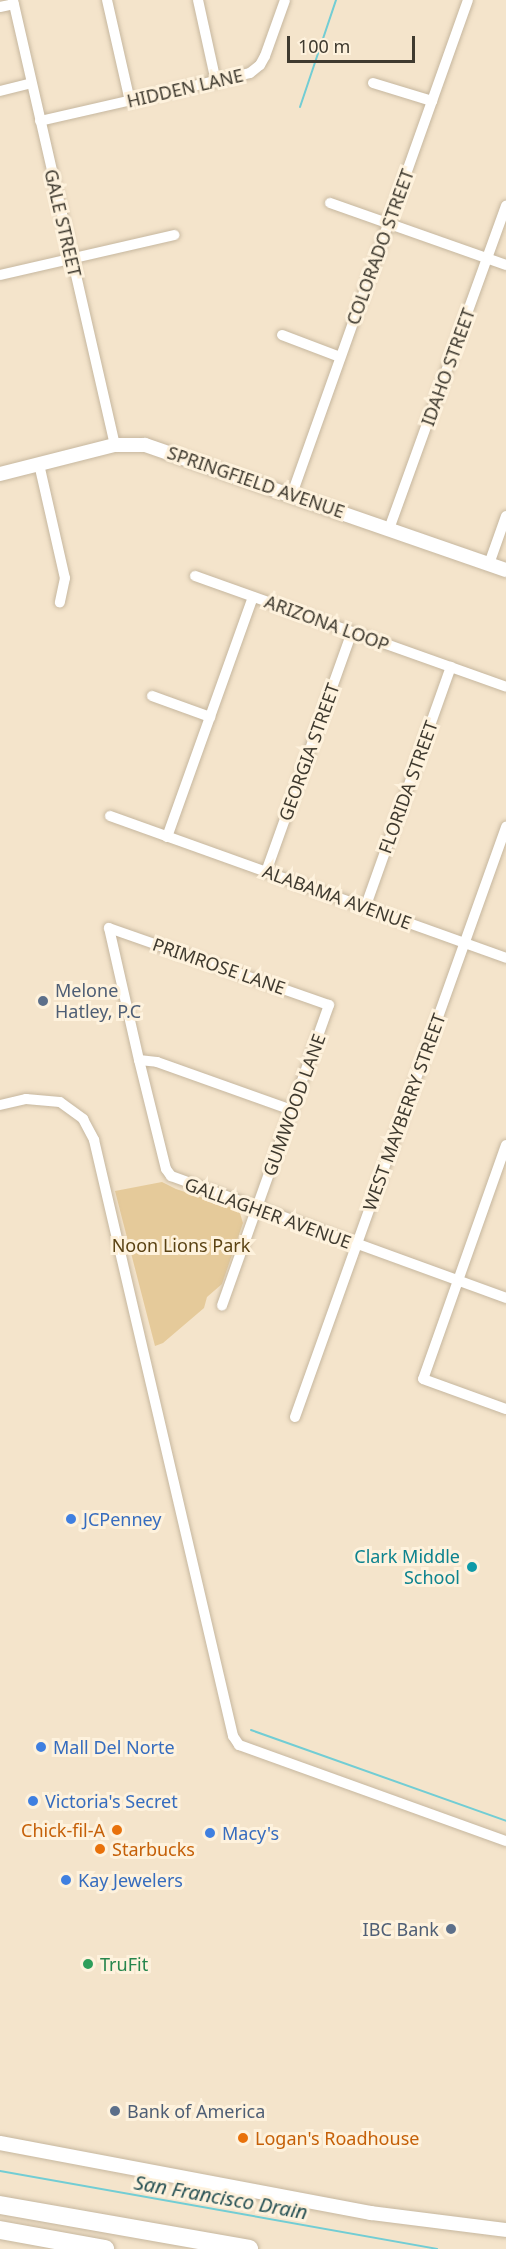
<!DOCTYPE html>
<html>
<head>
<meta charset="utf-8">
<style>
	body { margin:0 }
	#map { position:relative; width:506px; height:2249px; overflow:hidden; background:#f4e4cb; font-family:"Noto Sans",sans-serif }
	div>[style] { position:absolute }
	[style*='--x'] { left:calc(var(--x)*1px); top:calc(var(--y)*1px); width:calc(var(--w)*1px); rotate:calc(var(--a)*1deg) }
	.green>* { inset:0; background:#e5ca9a }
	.stream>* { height:2px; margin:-1px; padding:0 1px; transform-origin:1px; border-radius:1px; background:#72cdd4 }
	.roads { filter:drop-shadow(0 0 2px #c6b79f) drop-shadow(0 0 2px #c6b79f) }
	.minor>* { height:10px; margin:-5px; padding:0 5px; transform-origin:5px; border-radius:5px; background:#fff }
	.secondary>* { height:14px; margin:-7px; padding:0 7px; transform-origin:7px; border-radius:7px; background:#fff }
	.motorway>* { height:18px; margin:-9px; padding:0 9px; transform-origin:9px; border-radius:9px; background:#fff }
	.dots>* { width:16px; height:16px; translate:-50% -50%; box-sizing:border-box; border:3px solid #fef2dd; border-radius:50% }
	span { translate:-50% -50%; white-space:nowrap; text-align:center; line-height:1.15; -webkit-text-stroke:6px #fef2dd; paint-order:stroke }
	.street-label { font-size:18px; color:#3f3a2f }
	.service-label { font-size:18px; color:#4e5e75 }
	.left { translate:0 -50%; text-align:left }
	.right { translate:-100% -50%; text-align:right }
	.park-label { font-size:18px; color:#5b4314 }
	.shop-label { font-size:18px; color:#366cbe }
	.culture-label { font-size:18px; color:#0d838f }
	.food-label { font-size:18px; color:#c56008 }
	.leisure-label { font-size:18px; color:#27864d }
	.water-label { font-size:20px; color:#275154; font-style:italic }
	.scale { position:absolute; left:287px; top:36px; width:128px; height:27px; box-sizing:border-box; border:3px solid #3f3a2f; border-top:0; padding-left:8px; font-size:18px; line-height:21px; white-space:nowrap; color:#3f3a2f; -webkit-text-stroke:4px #fef2dd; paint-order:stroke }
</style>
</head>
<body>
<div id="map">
	<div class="green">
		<div style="clip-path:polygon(162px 1182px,176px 1189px,239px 1210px,243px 1223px,222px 1284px,207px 1297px,204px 1308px,163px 1343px,155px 1346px,115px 1191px)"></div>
	</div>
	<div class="stream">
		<div style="--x:300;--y:107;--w:113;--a:-71.4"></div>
		<div style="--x:251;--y:1730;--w:271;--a:19.6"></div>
		<div style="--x:0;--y:2171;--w:444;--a:10.1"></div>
	</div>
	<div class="roads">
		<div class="minor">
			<div style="--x:13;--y:0;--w:457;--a:77.1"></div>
			<div style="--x:107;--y:0;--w:104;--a:77.2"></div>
			<div style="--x:198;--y:0;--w:84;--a:77.6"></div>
			<div style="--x:0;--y:7;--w:14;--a:-12"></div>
			<div style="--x:373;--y:83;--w:62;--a:17"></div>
			<div style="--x:0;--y:91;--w:32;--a:-14"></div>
			<div style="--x:40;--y:121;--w:215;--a:-12.9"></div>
			<div style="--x:250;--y:73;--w:13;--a:-39"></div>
			<div style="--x:260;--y:65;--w:10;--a:-61"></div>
			<div style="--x:265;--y:56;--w:59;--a:-70.3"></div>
			<div style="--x:330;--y:203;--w:187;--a:19.4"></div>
			<div style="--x:0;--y:275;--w:179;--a:-12.9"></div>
			<div style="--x:282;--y:335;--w:62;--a:20.8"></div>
			<div style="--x:39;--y:464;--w:117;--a:77.2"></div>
			<div style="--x:65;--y:578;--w:25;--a:102"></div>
			<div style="--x:292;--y:494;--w:524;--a:-70.39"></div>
			<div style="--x:389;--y:529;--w:344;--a:-70.1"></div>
			<div style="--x:489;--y:564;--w:51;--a:-70.5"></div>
			<div style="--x:195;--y:576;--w:330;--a:19.6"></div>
			<div style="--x:152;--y:696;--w:62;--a:19.9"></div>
			<div style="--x:110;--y:816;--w:421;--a:19.7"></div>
			<div style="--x:167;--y:837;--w:255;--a:-70.3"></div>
			<div style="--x:266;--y:872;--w:255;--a:-70.3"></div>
			<div style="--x:365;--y:908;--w:256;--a:-70.4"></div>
			<div style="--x:109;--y:928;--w:135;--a:77.2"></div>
			<div style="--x:139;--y:1060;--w:112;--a:76.1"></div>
			<div style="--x:166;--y:1169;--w:9;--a:54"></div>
			<div style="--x:171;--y:1176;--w:357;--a:20"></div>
			<div style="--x:109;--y:928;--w:233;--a:19.3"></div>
			<div style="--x:329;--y:1005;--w:319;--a:109.6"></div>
			<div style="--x:139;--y:1060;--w:18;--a:6"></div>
			<div style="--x:157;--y:1062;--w:143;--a:19.6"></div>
			<div style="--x:0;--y:1105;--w:27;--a:-13"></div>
			<div style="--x:26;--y:1099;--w:34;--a:5"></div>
			<div style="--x:60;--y:1102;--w:29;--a:36"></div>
			<div style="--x:83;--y:1119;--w:24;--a:62"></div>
			<div style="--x:94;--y:1140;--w:612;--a:76.87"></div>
			<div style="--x:233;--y:1736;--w:11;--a:56"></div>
			<div style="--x:239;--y:1745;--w:284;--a:19.8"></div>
			<div style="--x:506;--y:1145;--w:248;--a:109.5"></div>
			<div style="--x:423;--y:1379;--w:88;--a:19.9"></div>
			<div style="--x:295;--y:1417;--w:627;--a:-70.32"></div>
		</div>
		<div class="secondary">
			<div style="--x:0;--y:474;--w:119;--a:-14.2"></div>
			<div style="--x:115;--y:445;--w:30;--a:0"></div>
			<div style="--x:145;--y:445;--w:382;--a:19.1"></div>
			<div style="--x:0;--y:2143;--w:378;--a:10.7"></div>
			<div style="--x:371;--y:2213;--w:136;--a:7.2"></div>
		</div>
		<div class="motorway">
			<div style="--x:0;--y:2205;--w:253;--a:10"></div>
			<div style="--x:0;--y:2230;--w:107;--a:10.3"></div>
		</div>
	</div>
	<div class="dots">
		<div style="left:43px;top:1001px;background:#5c6f8a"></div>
		<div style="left:71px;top:1519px;background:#3f7fe0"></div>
		<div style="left:472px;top:1567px;background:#0f9aa8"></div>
		<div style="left:41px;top:1747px;background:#3f7fe0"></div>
		<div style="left:33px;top:1801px;background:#3f7fe0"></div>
		<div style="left:117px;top:1830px;background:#e8710a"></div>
		<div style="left:210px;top:1833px;background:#3f7fe0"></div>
		<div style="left:100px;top:1849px;background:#e8710a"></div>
		<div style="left:66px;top:1880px;background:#3f7fe0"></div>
		<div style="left:451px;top:1929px;background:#5c6f8a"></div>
		<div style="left:88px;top:1964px;background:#2e9e5b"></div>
		<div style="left:115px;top:2111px;background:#5c6f8a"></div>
		<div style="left:243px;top:2138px;background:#e8710a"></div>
	</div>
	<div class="street-label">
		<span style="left:185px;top:88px;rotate:-13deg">HIDDEN LANE</span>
		<span style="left:63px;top:223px;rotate:77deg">GALE STREET</span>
		<span style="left:380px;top:247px;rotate:-70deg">COLORADO STREET</span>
		<span style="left:448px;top:367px;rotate:-70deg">IDAHO STREET</span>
		<span style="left:256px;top:482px;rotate:19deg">SPRINGFIELD AVENUE</span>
		<span style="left:327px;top:623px;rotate:20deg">ARIZONA LOOP</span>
		<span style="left:309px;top:752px;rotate:-70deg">GEORGIA STREET</span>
		<span style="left:408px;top:787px;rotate:-70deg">FLORIDA STREET</span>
		<span style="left:337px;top:897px;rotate:20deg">ALABAMA AVENUE</span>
		<span style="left:219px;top:966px;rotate:19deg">PRIMROSE LANE</span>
		<span style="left:294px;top:1105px;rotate:-70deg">GUMWOOD LANE</span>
		<span style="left:404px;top:1112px;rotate:-70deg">WEST MAYBERRY STREET</span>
		<span style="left:268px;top:1213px;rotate:20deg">GALLAGHER AVENUE</span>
	</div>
	<div class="service-label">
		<span class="left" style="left:55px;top:1001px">Melone<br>Hatley, P.C</span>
		<span class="right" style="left:439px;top:1929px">IBC Bank</span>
		<span class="left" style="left:127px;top:2111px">Bank of America</span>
	</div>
	<div class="park-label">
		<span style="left:181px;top:1245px">Noon Lions Park</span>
	</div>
	<div class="shop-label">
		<span class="left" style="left:83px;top:1519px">JCPenney</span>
		<span class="left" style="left:53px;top:1747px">Mall Del Norte</span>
		<span class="left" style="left:45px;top:1801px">Victoria's Secret</span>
		<span class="left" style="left:222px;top:1833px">Macy's</span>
		<span class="left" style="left:78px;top:1880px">Kay Jewelers</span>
	</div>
	<div class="culture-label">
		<span class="right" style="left:460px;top:1567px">Clark Middle<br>School</span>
	</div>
	<div class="food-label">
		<span class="right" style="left:105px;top:1830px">Chick-fil-A</span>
		<span class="left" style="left:112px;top:1849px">Starbucks</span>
		<span class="left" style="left:255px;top:2138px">Logan's Roadhouse</span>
	</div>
	<div class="leisure-label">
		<span class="left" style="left:100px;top:1964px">TruFit</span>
	</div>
	<div class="water-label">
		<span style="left:221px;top:2197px;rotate:10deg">San Francisco Drain</span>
	</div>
	<div class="scale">100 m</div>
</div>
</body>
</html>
